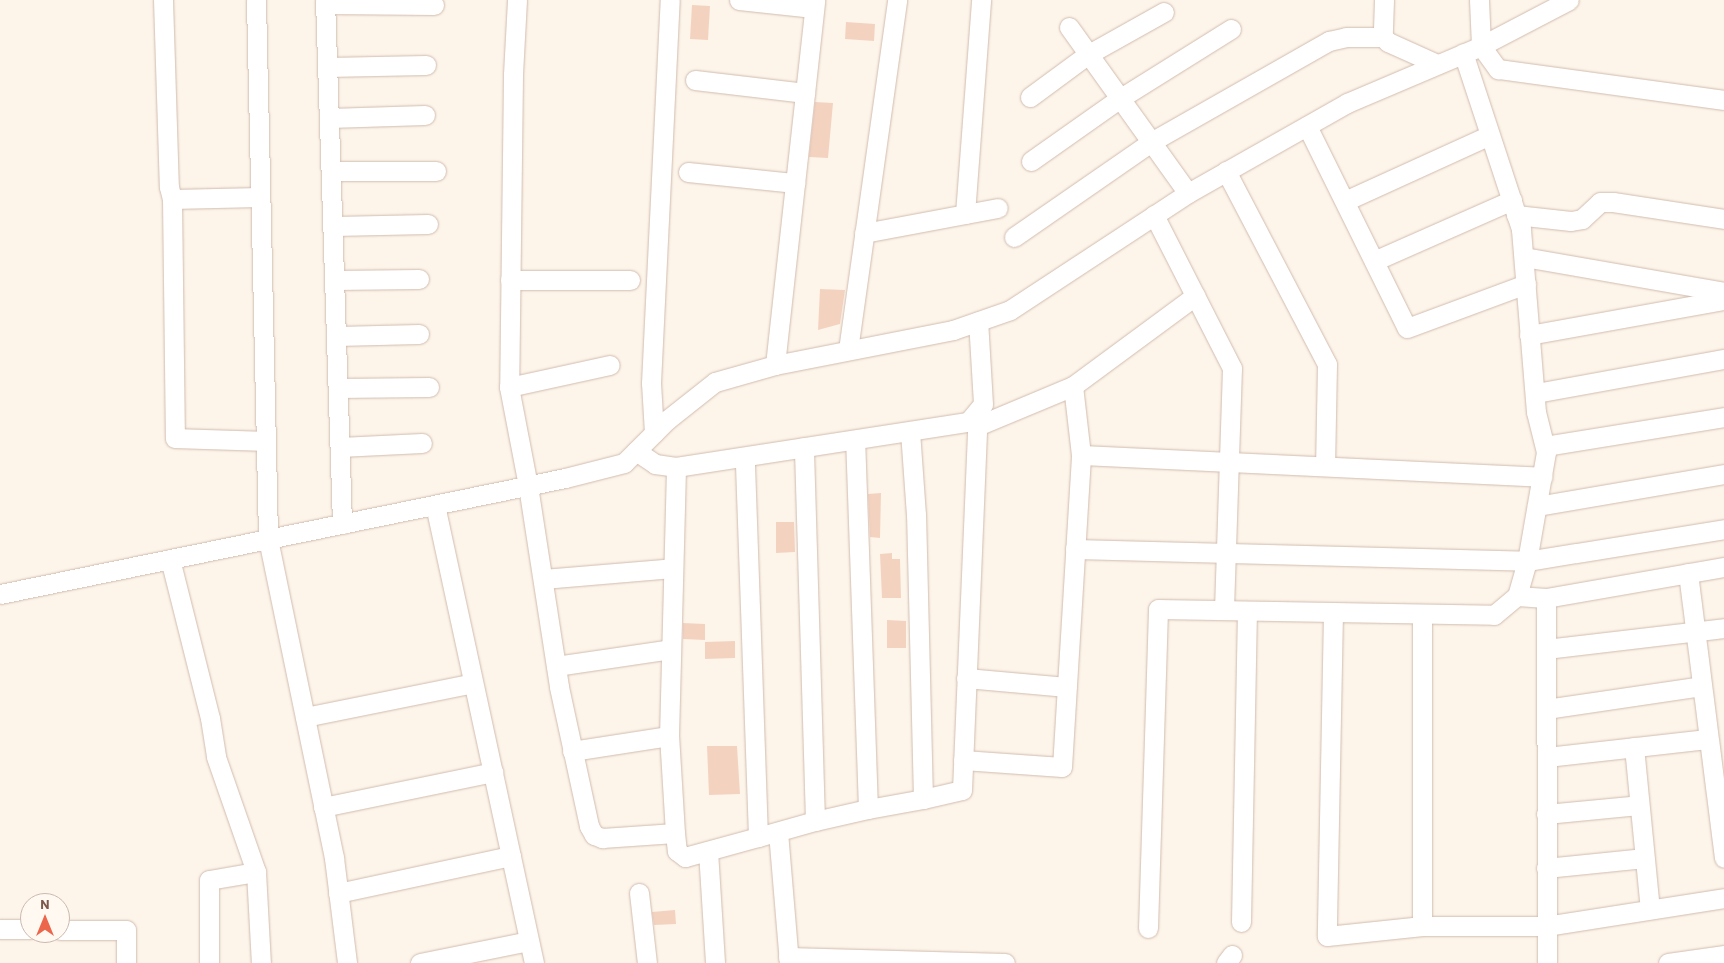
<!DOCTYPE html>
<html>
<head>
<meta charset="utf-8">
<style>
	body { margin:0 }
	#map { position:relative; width:1724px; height:963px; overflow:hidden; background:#fdf5ea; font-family:Barlow,sans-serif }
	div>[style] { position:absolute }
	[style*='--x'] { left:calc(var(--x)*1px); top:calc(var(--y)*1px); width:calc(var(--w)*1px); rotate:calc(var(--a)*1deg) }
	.building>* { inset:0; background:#f4d2c0 }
	.roads { filter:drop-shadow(0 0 1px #d2bbae) drop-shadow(0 0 1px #d2bbae) }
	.minor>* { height:19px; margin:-9.5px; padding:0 9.5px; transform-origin:9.5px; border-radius:9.5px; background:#fff }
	span { translate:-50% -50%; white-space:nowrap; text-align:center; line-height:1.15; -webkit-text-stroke:4.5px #fff9f2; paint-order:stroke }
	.north { position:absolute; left:20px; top:893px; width:50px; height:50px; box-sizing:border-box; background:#fff9f2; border:1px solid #cab9af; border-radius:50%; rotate:0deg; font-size:14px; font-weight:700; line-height:20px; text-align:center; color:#7b594b }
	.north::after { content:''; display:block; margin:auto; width:18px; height:22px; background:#ec664b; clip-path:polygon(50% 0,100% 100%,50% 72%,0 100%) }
</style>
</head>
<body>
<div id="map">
	<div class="building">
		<div style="clip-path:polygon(692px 5px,710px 6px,708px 40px,690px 39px)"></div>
		<div style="clip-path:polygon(846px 22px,875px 24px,874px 41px,845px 39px)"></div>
		<div style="clip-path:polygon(815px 102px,833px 103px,828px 158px,809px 157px)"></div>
		<div style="clip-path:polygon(820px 289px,845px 290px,840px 324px,818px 330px)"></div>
		<div style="clip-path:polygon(881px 493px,880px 538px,870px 537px,868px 494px)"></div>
		<div style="clip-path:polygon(776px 522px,794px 522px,795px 552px,776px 553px)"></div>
		<div style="clip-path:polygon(892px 553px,892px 559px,900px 559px,901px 598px,882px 598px,880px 554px)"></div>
		<div style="clip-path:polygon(887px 620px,906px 621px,906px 648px,887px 648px)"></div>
		<div style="clip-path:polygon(683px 623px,705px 624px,705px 640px,683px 639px)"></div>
		<div style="clip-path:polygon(735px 641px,735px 658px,705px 659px,705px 642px)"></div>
		<div style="clip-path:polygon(707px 746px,737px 746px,740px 794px,709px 795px)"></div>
		<div style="clip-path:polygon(675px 910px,676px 924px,654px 925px,652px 912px)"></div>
	</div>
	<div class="roads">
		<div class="minor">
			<div style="--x:163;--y:0;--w:187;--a:88.2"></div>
			<div style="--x:169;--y:187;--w:12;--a:76"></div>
			<div style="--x:172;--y:199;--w:239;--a:89.3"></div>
			<div style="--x:175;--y:438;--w:91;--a:1.9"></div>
			<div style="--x:256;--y:0;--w:539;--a:88.72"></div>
			<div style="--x:268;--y:539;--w:326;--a:78.3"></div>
			<div style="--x:334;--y:858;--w:106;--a:82.9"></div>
			<div style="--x:325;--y:0;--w:524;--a:88.14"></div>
			<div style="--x:517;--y:0;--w:75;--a:93.1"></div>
			<div style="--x:513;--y:75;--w:312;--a:90.7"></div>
			<div style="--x:509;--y:387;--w:101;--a:79.1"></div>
			<div style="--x:528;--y:486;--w:203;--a:81.2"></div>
			<div style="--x:559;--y:687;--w:142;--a:77.8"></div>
			<div style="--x:589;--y:826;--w:10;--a:61"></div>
			<div style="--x:594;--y:835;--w:9;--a:21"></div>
			<div style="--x:602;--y:838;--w:73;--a:-3.9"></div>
			<div style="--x:675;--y:833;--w:97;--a:-93.5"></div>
			<div style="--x:669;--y:736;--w:269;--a:-88.5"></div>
			<div style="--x:676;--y:467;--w:295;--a:-8.8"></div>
			<div style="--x:968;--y:422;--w:23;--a:-50"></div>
			<div style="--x:983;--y:404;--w:83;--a:-93.4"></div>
			<div style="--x:739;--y:0;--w:75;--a:6.1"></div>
			<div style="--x:1384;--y:0;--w:37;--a:92"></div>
			<div style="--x:1383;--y:37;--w:7;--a:45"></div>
			<div style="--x:1388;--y:42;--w:54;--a:24.2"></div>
			<div style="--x:1479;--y:0;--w:46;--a:87.5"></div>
			<div style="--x:1481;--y:46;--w:29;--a:54"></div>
			<div style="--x:1498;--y:69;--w:228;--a:7.8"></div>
			<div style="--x:325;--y:4;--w:109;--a:0.5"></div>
			<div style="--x:1069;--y:27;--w:204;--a:54.4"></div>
			<div style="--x:327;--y:67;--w:99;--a:-1.2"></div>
			<div style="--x:695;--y:80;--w:111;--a:6.7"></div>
			<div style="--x:1030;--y:97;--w:71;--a:-36.4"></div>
			<div style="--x:1087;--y:55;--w:88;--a:-29.2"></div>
			<div style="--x:329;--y:118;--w:96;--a:-1.8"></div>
			<div style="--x:1307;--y:126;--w:225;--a:63.7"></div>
			<div style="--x:1407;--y:328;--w:127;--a:-20.3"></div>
			<div style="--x:1031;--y:161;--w:108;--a:-35.2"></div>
			<div style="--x:1119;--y:99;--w:132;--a:-32"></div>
			<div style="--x:332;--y:171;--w:104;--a:0"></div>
			<div style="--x:1226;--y:171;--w:218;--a:62.4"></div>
			<div style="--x:1327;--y:364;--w:102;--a:91.1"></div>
			<div style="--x:688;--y:172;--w:108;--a:5.9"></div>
			<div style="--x:172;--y:199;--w:88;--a:-1.3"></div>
			<div style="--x:1345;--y:201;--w:159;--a:-24.5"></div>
			<div style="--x:965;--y:214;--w:215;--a:-85.7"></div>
			<div style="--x:1154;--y:215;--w:172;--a:63"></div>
			<div style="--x:1232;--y:368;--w:242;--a:91.9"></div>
			<div style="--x:1516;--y:215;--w:55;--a:6.2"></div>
			<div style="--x:1571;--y:221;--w:11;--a:-10"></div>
			<div style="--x:1582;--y:219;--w:25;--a:-43"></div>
			<div style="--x:1600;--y:202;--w:13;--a:0"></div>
			<div style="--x:1613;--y:202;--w:112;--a:8.7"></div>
			<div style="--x:334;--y:226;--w:94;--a:-1.2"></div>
			<div style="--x:864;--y:233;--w:136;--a:-10.6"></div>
			<div style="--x:1014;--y:237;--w:167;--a:-34.7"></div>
			<div style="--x:1151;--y:142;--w:205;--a:-29.6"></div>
			<div style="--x:1329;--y:41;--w:17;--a:-13"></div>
			<div style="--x:1346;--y:37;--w:37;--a:0"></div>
			<div style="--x:1524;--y:257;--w:203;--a:9.9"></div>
			<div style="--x:1374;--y:261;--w:151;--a:-23.8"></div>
			<div style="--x:335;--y:280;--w:84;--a:-0.7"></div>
			<div style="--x:510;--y:280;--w:120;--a:0"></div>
			<div style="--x:1529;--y:335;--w:198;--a:-10.2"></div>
			<div style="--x:337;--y:336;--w:82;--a:-1.4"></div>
			<div style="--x:848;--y:350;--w:353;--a:-82"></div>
			<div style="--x:775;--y:365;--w:367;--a:-83.7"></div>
			<div style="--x:509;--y:387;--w:103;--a:-12.3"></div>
			<div style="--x:338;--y:388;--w:91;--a:-0.6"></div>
			<div style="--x:1536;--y:393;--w:191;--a:-10.3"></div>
			<div style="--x:977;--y:426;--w:104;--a:-22.6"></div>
			<div style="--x:1073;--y:386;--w:152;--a:-36.4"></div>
			<div style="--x:654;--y:433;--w:50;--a:-93.4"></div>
			<div style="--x:651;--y:383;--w:383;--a:-87.2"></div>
			<div style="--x:1545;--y:446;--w:181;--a:-9.2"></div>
			<div style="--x:340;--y:447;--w:82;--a:-2.8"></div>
			<div style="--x:636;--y:451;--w:23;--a:34"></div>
			<div style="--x:655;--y:464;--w:21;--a:8"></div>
			<div style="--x:1081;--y:455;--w:462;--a:2.7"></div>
			<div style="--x:435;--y:505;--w:469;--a:77.8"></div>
			<div style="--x:1537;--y:506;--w:190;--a:-9.7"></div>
			<div style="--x:1075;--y:549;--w:452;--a:1.5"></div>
			<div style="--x:1527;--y:561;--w:200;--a:-9.2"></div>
			<div style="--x:170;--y:559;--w:164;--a:75.9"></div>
			<div style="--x:210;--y:718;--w:39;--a:81"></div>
			<div style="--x:216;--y:757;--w:122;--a:70.8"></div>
			<div style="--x:1688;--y:573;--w:287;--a:82.8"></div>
			<div style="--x:543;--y:579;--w:130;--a:-4.8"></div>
			<div style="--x:0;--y:594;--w:577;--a:-11.6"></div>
			<div style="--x:565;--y:478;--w:61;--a:-14.3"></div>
			<div style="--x:624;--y:463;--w:61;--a:-45"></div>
			<div style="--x:667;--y:420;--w:61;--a:-38.4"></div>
			<div style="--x:715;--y:382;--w:62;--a:-15.8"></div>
			<div style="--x:775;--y:365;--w:181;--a:-11.1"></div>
			<div style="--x:953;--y:330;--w:60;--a:-19.3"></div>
			<div style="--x:1010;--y:310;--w:213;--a:-33.3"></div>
			<div style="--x:1188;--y:193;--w:183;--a:-29.5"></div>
			<div style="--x:1347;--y:103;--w:146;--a:-23"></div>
			<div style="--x:1481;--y:46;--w:99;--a:-27.6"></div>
			<div style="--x:1517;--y:596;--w:29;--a:4"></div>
			<div style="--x:1546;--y:598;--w:181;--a:-9.9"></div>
			<div style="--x:1546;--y:598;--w:365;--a:89.8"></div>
			<div style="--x:1333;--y:612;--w:324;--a:91.1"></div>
			<div style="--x:1327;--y:936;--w:96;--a:-6"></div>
			<div style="--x:1422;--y:926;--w:124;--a:0"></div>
			<div style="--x:1546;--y:926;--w:180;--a:-8.9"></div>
			<div style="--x:1422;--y:614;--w:312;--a:90"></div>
			<div style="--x:1546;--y:649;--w:179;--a:-6.7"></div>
			<div style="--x:556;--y:666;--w:116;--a:-8.4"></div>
			<div style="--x:966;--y:678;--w:101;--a:5.1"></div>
			<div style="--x:1546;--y:709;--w:157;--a:-8.4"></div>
			<div style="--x:305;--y:717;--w:171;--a:-11.4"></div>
			<div style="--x:1634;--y:747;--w:163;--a:84.4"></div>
			<div style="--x:572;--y:751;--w:98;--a:-8.8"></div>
			<div style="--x:1547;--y:757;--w:161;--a:-6.4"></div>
			<div style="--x:963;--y:760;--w:99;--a:4"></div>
			<div style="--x:1062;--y:767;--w:313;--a:-86.5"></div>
			<div style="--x:1081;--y:455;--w:69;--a:-96.6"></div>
			<div style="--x:923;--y:799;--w:40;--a:-13"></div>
			<div style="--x:962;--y:790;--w:379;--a:-87.6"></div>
			<div style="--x:323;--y:807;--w:174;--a:-11.6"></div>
			<div style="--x:868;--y:809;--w:56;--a:-10.3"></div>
			<div style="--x:923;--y:799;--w:284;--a:-91.4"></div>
			<div style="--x:916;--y:515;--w:84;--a:-94.1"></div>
			<div style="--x:1546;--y:814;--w:93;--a:-5.5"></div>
			<div style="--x:815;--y:821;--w:54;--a:-12.8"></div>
			<div style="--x:868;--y:809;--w:369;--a:-92"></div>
			<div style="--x:778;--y:832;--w:131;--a:85.2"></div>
			<div style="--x:675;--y:833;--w:18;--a:84"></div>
			<div style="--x:677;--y:851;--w:10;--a:37"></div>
			<div style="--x:685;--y:857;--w:76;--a:-15.3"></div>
			<div style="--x:758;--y:837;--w:380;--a:-92"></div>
			<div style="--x:758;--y:837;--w:59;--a:-15.7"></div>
			<div style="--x:815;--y:821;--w:374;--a:-91.7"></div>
			<div style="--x:708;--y:851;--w:112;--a:86.4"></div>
			<div style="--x:1546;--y:868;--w:99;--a:-5.8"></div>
			<div style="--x:338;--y:893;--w:177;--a:-12.1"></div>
			<div style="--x:639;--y:893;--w:70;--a:83.5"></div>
			<div style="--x:1241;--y:922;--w:311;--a:-88.9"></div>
			<div style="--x:1148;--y:928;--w:319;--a:-88.2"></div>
			<div style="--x:1158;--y:609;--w:336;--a:1"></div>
			<div style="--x:1494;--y:615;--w:30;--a:-40"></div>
			<div style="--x:1517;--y:596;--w:36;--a:-74"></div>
			<div style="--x:1527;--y:561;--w:111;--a:-80.1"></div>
			<div style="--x:1546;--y:452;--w:41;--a:-104"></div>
			<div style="--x:1536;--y:412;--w:184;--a:-94.7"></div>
			<div style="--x:1521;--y:229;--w:185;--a:-108.2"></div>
			<div style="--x:0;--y:929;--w:30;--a:0"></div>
			<div style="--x:60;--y:930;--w:66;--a:0"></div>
			<div style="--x:126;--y:930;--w:33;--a:90"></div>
			<div style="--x:788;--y:957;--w:217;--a:1.6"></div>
			<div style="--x:209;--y:963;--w:83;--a:-90"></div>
			<div style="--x:209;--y:880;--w:48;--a:-9.7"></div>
			<div style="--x:256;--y:872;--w:91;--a:86.9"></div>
			<div style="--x:420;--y:963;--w:111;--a:-11.4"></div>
			<div style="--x:1226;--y:963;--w:10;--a:-53"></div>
			<div style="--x:1668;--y:963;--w:57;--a:-8.1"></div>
		</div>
	</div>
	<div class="north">N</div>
</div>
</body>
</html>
